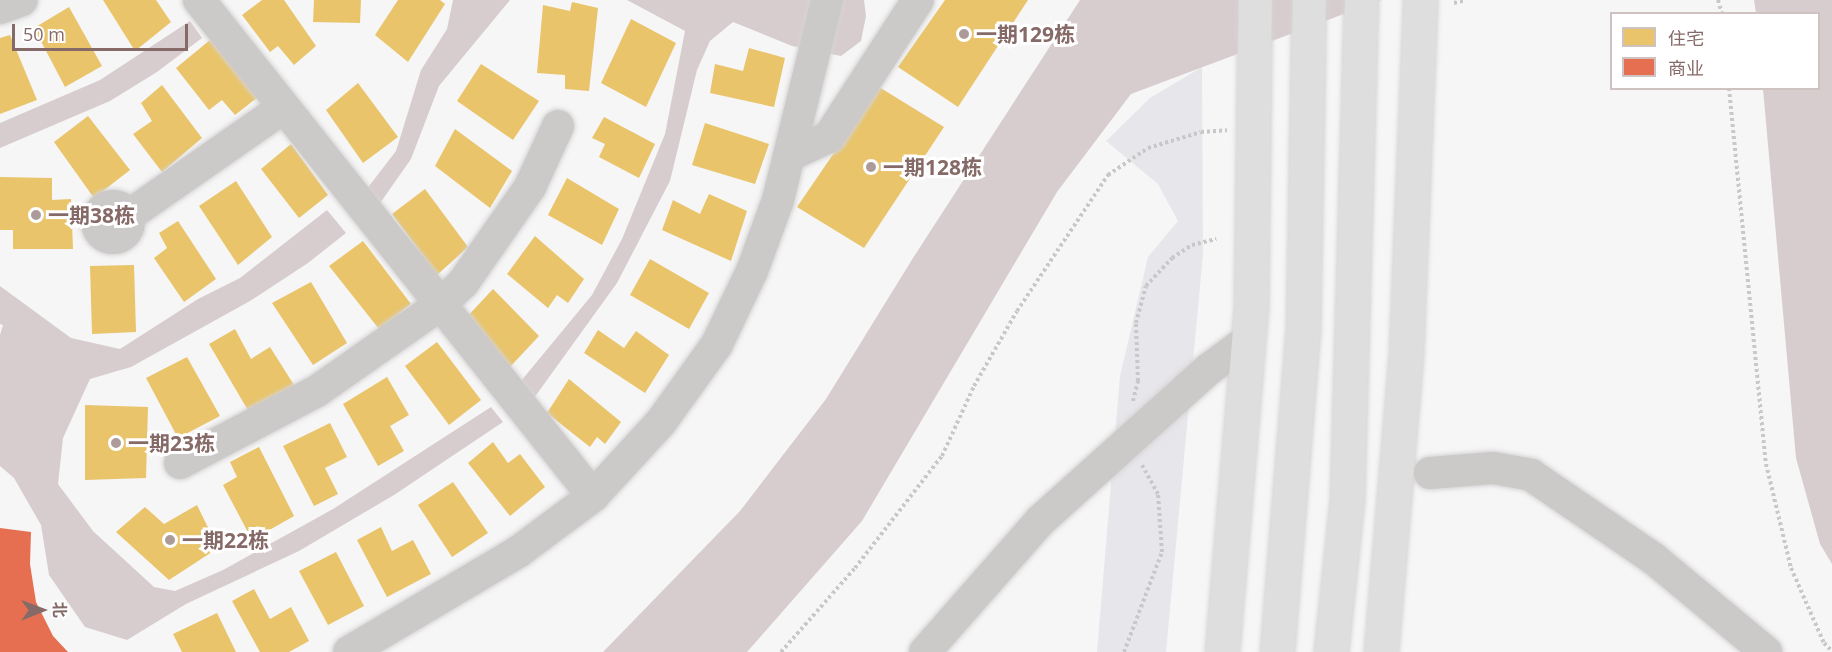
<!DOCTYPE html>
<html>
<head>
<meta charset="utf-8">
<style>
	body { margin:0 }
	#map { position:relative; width:1832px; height:652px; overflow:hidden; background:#f6f6f7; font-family:"Open Sans","Noto Sans SC",sans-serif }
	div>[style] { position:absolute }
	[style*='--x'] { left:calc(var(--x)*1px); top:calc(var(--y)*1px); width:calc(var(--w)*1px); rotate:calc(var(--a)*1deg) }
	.green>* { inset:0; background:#e7e6eb }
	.water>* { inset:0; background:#d8cdce }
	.homes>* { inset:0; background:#e9c46a }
	.shops>* { inset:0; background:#e76f51 }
	.path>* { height:4px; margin-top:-2px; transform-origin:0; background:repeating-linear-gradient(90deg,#c9c7c7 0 3px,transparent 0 6px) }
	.roads { filter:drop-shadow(0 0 2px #d5d3d4) drop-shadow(0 0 2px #d5d3d4) }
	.minor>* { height:32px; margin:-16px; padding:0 16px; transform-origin:16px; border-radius:16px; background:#ccc9c9 }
	.minor>.ring { margin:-16px; padding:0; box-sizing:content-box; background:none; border:32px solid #ccc9c9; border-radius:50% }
	.major>* { height:33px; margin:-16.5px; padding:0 16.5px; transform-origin:16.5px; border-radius:16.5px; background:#dfdede }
	.highway>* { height:33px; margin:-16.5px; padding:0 16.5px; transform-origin:16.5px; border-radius:16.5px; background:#dfdede }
	.dots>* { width:16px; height:16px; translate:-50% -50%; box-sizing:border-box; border:3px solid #fff; border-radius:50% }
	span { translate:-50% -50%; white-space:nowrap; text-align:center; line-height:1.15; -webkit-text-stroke:6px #fff; paint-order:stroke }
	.poi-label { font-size:21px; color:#866a67; font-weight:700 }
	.left { translate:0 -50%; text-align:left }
	.legend { position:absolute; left:1610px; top:12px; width:210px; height:78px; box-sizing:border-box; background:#fff; border:2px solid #cfc3c2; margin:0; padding:8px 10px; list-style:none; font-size:18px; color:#866a67 }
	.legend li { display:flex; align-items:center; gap:12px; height:30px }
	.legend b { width:30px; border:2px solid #cfc3c2 }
	.north { position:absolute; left:12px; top:580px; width:60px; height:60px; -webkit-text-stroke:4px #fff; paint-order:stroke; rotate:89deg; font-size:16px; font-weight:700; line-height:24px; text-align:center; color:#866a67 }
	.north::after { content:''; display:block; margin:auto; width:21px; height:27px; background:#866a67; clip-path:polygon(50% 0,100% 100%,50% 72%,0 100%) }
	.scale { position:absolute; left:12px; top:24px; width:176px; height:27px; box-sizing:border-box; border:3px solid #866a67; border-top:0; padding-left:8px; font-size:18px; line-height:21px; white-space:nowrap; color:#866a67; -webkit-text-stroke:4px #fff; paint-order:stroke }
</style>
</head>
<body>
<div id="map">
	<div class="green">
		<div style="clip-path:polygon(1202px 67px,1203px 254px,1166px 652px,1097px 652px,1120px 376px,1148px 257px,1178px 221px,1158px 184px,1106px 141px,1150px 98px)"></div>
	</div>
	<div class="water">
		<div style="clip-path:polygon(453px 0,510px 0,439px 86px,411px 159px,378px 206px,366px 190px,396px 151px,421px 70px,447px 29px)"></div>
		<div style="clip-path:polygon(627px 0,864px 0,866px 16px,861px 41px,841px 56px,792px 46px,733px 22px,710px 41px,697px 70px,670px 181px,617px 283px,534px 398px,521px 381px,592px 295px,622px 239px,665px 134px,685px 31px)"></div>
		<div style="clip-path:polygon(1080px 0,1381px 0,1131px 94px,1057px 192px,862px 521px,747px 652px,603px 652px,740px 511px,826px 399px,913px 258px)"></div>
		<div style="clip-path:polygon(1754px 0,1832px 0,1832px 564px,1820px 544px,1796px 458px,1763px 89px,1818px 88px,1818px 14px,1756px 13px)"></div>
		<div style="clip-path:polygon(190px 21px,202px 38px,157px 72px,110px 101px,0 148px,0 123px,100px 80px)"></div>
		<div style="clip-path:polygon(327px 210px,346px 233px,308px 263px,250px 301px,131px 367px,90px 379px,63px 438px,58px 484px,93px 531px,154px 587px,175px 591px,223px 570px,333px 509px,491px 407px,503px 422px,394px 495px,299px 551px,186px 604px,127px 640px,85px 627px,49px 575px,41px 525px,14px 478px,0 466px,0 335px,3px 325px,0 324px,0 286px,71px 338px,120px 349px,198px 299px,240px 278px)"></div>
	</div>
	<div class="homes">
		<div style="clip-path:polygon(103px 0,156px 0,171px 22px,135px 51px)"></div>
		<div style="clip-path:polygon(262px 0,284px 0,316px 46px,294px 65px,278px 46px,270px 52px,242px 15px)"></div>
		<div style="clip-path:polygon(314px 0,361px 0,360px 23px,313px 22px)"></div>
		<div style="clip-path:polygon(398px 0,440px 0,445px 4px,408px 62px,375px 35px)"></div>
		<div style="clip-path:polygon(945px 0,1028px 0,958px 107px,898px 67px)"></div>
		<div style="clip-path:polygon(572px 2px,598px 8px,589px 91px,565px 89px,565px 75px,537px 73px,543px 5px,570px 11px)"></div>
		<div style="clip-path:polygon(69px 7px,102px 66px,65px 87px,34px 28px)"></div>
		<div style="clip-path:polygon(631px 19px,676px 43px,646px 107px,601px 83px)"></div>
		<div style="clip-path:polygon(10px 35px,37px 100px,0 114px,0 38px)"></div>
		<div style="clip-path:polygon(210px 40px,258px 97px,235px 115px,222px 100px,209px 110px,176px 68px)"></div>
		<div style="clip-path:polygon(749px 48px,785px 58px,774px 107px,710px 93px,715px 64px,743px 71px)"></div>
		<div style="clip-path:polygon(481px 64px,539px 101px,513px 140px,457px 101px)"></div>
		<div style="clip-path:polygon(358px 83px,398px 137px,363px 163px,326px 110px)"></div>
		<div style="clip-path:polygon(162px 85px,202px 138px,162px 172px,133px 134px,152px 121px,141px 103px)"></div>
		<div style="clip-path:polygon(879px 87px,944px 127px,864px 248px,797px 207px)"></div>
		<div style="clip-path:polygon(88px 116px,130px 170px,94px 198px,54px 142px)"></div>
		<div style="clip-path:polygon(604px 117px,655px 144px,639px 178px,599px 157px,605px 144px,592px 138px)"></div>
		<div style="clip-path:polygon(705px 123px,769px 144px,755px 184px,692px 165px)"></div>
		<div style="clip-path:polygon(455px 129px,512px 171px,490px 208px,435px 166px)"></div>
		<div style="clip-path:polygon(291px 144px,328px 195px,299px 218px,261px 169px)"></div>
		<div style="clip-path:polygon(0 177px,52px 178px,52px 200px,71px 199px,73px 249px,13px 249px,13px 230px,0 230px)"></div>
		<div style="clip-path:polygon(567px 178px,619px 209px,602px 245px,548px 215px)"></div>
		<div style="clip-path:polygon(236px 181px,272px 237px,238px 265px,199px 206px)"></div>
		<div style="clip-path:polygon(425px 189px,468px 247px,437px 275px,392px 214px)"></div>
		<div style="clip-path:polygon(709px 194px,747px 211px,731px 261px,662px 230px,673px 200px,700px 214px)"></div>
		<div style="clip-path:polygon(178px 221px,216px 279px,184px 302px,154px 258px,167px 248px,159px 233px)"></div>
		<div style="clip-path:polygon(535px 236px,584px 279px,568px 303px,557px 295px,548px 308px,507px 274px)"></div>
		<div style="clip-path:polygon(363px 241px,411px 304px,379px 329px,329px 266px)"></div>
		<div style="clip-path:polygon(650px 259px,709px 293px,689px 329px,630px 295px)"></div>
		<div style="clip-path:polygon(134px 265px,136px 332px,92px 334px,90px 266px)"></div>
		<div style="clip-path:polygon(311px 282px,347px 343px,313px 365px,272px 303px)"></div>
		<div style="clip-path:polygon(493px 289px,539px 336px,509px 368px,465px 319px)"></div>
		<div style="clip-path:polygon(235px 329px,251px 359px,270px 347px,294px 385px,249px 412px,209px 344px)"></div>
		<div style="clip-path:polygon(598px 330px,624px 348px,636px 331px,669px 355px,645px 393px,584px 353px)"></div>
		<div style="clip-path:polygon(437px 342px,481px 400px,449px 425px,405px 366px)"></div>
		<div style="clip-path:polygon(187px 357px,220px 416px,178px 438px,146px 378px)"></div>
		<div style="clip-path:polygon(387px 377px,409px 415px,390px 426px,404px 451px,378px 466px,343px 404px)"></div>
		<div style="clip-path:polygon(569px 379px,621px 422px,605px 444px,597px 437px,590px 447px,547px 413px)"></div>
		<div style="clip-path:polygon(85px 405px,148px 407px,146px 478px,85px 480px)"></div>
		<div style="clip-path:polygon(330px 423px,347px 457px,325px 468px,338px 494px,314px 506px,283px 446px)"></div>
		<div style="clip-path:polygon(493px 442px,508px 463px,520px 454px,545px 487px,510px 516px,468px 463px)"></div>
		<div style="clip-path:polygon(259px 447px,294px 516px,252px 540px,223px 485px,237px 477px,230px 462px)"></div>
		<div style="clip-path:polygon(453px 482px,488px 533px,452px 557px,418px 505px)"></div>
		<div style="clip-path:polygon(197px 505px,218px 548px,169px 580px,116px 532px,145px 507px,164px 524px)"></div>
		<div style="clip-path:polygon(381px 527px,392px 551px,413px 540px,431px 574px,387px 597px,357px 540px)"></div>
		<div style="clip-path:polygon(336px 552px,364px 606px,328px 625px,299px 571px)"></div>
		<div style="clip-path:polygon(254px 589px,270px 619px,291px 607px,309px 641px,289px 652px,260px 652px,232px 601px)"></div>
		<div style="clip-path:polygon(217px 613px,236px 652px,182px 652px,173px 634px)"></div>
	</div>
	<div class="shops">
		<div style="clip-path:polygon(0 528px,31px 532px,30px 564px,36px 602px,53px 636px,68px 652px,0 652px)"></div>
	</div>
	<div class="path">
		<div style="--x:1718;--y:0;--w:15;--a:74"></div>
		<div style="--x:1454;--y:3;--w:12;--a:-14"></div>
		<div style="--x:1729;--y:88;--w:378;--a:84.4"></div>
		<div style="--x:1766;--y:464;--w:107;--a:76.5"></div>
		<div style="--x:1791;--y:568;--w:82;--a:66.3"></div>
		<div style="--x:1824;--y:643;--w:11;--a:45"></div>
		<div style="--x:1133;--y:401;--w:21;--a:-76"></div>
		<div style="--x:1138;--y:381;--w:58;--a:-92"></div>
		<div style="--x:1136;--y:323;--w:38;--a:-75"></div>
		<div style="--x:1146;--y:286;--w:38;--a:-47"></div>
		<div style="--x:1172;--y:258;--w:24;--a:-33"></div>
		<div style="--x:1192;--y:245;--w:25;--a:-14"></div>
		<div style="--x:781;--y:652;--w:112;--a:-48.6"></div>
		<div style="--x:855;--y:568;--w:142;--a:-52.2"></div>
		<div style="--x:942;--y:456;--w:77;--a:-65.4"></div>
		<div style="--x:974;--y:386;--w:86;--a:-60.2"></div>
		<div style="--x:1017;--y:311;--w:164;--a:-56.2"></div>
		<div style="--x:1108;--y:175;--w:48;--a:-34"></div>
		<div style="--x:1148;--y:148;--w:55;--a:-16.8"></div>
		<div style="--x:1201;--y:132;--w:26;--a:-4"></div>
		<div style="--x:1124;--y:652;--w:107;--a:-69.2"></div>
		<div style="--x:1162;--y:552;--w:58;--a:-93.9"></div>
		<div style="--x:1158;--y:494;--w:33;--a:-119"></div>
	</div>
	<div class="roads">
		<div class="minor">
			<div style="--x:199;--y:0;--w:633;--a:51.54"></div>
			<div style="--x:0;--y:8;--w:23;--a:-20"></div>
			<div style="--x:790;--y:155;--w:43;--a:-24.8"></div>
			<div style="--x:829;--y:137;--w:163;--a:-57"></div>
			<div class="ring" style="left:97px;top:206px;width:0;height:0"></div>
			<div style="--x:128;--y:216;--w:189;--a:-34.9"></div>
			<div style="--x:180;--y:463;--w:155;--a:-27.7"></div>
			<div style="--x:317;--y:391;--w:150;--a:-35"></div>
			<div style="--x:440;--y:305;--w:32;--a:-44"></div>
			<div style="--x:463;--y:283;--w:117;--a:-55.1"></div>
			<div style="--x:530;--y:187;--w:67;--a:-65.3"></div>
			<div style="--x:1430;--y:473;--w:63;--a:-4.5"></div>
			<div style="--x:1493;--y:468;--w:39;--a:10"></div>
			<div style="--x:1531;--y:475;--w:149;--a:34.3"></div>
			<div style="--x:1654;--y:559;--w:146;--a:39.7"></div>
			<div style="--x:349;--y:652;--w:196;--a:-30.6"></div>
			<div style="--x:518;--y:552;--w:94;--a:-36.7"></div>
			<div style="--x:593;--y:496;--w:100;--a:-47.4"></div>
			<div style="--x:661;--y:422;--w:96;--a:-54.3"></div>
			<div style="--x:717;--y:344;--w:81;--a:-64.4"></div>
			<div style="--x:752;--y:271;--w:76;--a:-69.9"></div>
			<div style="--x:778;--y:200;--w:206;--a:-76.2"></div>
			<div style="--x:925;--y:652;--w:174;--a:-48.7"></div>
			<div style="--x:1040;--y:521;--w:227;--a:-42"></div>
			<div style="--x:1209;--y:369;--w:49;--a:-36.6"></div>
		</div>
		<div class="major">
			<div style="--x:1222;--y:652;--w:344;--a:-85.2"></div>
			<div style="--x:1251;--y:309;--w:309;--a:-89.3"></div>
			<div style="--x:1381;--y:652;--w:299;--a:-85.2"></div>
			<div style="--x:1406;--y:354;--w:354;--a:-87.7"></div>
		</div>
		<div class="highway">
			<div style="--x:1277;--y:652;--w:323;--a:-85.4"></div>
			<div style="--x:1303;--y:330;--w:330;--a:-89"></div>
			<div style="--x:1331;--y:652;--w:153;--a:-84"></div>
			<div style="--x:1347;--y:500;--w:500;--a:-88.4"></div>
		</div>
	</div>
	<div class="dots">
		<div style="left:964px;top:34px;background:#ad9b99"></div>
		<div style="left:871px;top:167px;background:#ad9b99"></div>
		<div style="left:36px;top:215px;background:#ad9b99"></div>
		<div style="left:116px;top:443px;background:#ad9b99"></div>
		<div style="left:170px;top:540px;background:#ad9b99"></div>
	</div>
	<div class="poi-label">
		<span class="left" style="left:976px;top:34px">一期129栋</span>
		<span class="left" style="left:883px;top:167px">一期128栋</span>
		<span class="left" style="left:48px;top:215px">一期38栋</span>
		<span class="left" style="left:128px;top:443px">一期23栋</span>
		<span class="left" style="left:182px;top:540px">一期22栋</span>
	</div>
	<ul class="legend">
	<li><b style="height:16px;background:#e9c46a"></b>住宅</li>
	<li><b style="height:16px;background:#e76f51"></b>商业</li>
	</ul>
	<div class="north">北</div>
	<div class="scale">50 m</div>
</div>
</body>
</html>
